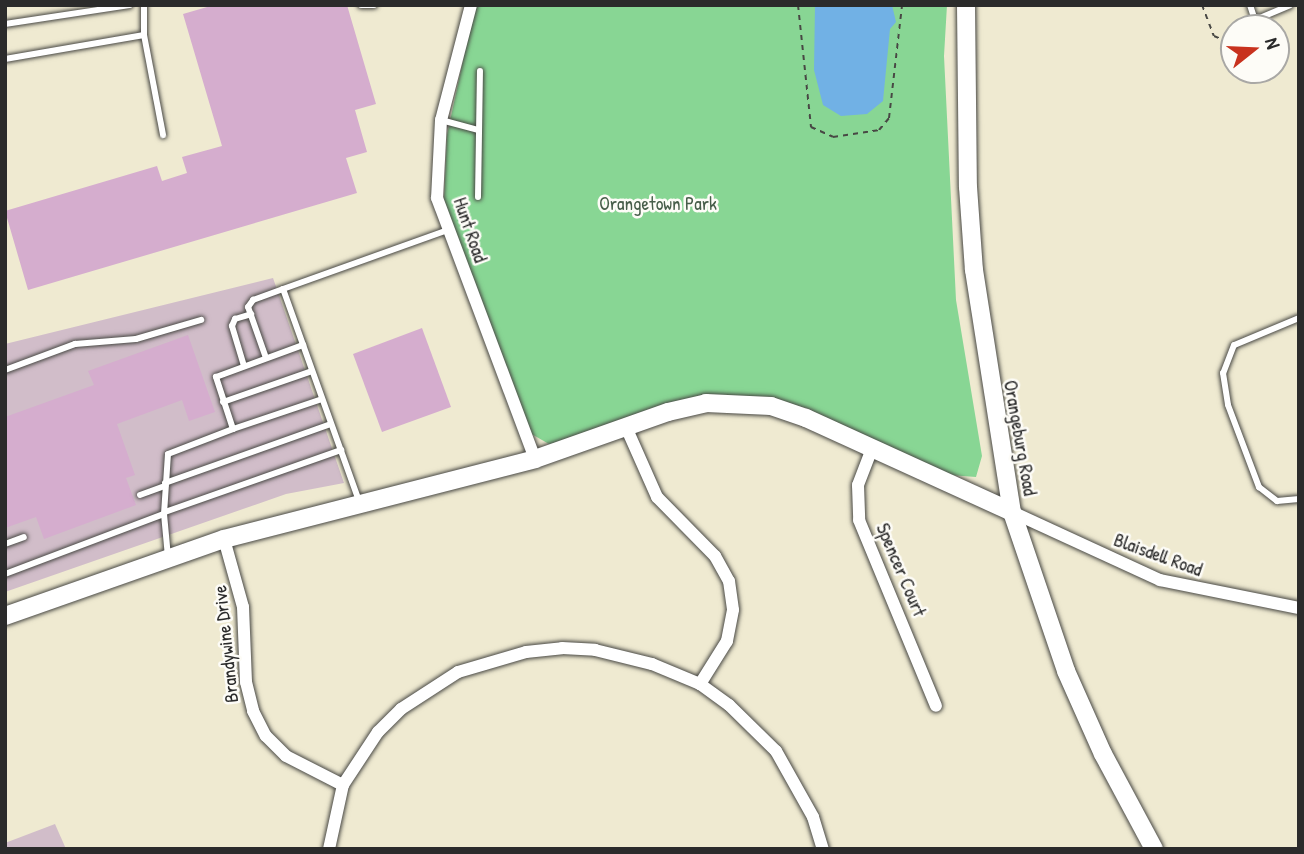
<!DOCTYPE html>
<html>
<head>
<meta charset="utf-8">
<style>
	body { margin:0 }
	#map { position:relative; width:1304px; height:854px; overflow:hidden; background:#efead1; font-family:"Patrick Hand",sans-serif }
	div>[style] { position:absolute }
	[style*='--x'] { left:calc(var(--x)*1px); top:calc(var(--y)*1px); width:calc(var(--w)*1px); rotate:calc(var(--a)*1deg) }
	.industrial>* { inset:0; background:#d1bdc9 }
	.green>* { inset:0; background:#88d694 }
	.water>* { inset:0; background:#71b1e5 }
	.building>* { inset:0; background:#d5adce }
	.path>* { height:2px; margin-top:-1px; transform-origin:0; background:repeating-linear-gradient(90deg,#484844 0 5px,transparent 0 10px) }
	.roads { filter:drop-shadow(0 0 2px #484844) drop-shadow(0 0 2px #484844) }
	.lane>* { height:6px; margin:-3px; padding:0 3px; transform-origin:3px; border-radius:3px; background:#fff }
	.street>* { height:12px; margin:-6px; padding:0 6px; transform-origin:6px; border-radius:6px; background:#fff }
	.secondary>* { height:18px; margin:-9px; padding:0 9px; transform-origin:9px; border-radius:9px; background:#fff }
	span { translate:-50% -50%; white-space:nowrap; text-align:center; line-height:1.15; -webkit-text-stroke:5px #fdfcf7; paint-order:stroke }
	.park-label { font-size:19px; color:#475e4a }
	.street-label { font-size:19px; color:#2b2b2b }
	.frame { position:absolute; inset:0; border:7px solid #2b2b2b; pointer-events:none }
	.north { position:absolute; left:1220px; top:14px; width:70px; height:70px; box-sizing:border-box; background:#fdfcf7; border:2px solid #a9a8a5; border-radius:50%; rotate:72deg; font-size:19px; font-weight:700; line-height:28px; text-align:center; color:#2b2b2b }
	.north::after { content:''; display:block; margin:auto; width:24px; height:32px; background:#c8321e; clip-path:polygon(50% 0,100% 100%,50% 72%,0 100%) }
</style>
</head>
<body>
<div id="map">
	<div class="industrial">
		<div style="clip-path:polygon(273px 278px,344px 483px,286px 494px,5px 592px,5px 344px)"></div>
		<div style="clip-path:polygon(55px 824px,66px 849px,5px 849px,5px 843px)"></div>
	</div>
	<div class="green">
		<div style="clip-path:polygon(475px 5px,947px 5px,944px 56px,956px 300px,982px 456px,976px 477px,949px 475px,806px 408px,764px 399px,561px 443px,549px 444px,528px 432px,444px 200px,447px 135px)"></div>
	</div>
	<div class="water">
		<div style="clip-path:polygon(815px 5px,892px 5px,896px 22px,890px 29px,883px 101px,867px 114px,841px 116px,823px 105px,814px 70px)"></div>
	</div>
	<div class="building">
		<div style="clip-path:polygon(214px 5px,347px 5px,376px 104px,355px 110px,367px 152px,346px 158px,357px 193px,28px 290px,5px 211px,157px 166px,162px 181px,187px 173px,182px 157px,222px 146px,183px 14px)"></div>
		<div style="clip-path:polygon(422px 328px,451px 407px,382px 432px,353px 354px)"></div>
		<div style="clip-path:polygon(188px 335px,215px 412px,189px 421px,182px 400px,117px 424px,135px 475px,126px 478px,136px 505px,44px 539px,36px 517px,5px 528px,5px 417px,94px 385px,88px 371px)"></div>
	</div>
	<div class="path">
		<div style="--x:798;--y:5;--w:123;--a:83.9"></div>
		<div style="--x:811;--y:127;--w:24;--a:24"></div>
		<div style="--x:833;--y:137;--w:47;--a:-8.7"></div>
		<div style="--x:879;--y:130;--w:16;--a:-50"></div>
		<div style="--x:889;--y:118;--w:114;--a:-83.4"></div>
		<div style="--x:1202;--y:5;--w:33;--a:69"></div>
		<div style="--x:1214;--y:36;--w:8;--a:23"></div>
	</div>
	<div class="roads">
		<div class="lane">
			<div style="--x:361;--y:5;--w:13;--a:0"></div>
			<div style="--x:1250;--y:5;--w:16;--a:72"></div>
			<div style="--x:1255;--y:20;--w:38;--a:-23"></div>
			<div style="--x:5;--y:24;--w:126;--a:-8.6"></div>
			<div style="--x:144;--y:35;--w:102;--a:79.2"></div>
			<div style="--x:5;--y:59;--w:141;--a:-9.8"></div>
			<div style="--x:144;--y:35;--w:30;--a:-90"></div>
			<div style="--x:441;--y:120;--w:39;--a:15"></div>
			<div style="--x:478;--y:197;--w:126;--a:-89.1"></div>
			<div style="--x:1299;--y:318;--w:70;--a:157.4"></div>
			<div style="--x:1234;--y:345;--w:30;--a:111"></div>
			<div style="--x:1223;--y:373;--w:32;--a:81"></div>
			<div style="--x:1228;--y:405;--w:88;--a:69.3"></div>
			<div style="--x:1259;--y:487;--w:23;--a:38"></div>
			<div style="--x:1277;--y:501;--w:22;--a:-5"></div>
			<div style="--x:266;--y:358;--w:54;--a:-109.4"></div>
			<div style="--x:248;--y:307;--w:9;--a:-54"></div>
			<div style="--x:253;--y:300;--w:32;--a:-20"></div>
			<div style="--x:244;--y:366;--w:42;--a:-106.7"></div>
			<div style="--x:232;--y:326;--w:8;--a:-67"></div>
			<div style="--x:235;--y:319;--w:17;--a:-17"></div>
			<div style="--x:5;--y:370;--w:75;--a:-20.4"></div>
			<div style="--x:75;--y:344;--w:61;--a:-4.7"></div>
			<div style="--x:136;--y:339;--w:68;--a:-16.3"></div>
			<div style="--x:223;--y:402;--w:94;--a:-19.2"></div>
			<div style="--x:233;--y:429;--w:94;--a:-18.6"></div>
			<div style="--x:165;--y:483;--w:176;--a:-19.6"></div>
			<div style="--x:140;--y:495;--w:27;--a:-20"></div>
			<div style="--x:359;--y:501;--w:225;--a:-109.7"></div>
			<div style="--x:283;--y:289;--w:175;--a:-19.7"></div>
			<div style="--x:165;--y:512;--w:187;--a:-19.4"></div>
			<div style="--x:5;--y:544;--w:20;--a:-20"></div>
			<div style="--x:168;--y:557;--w:43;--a:-95.3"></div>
			<div style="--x:164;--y:514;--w:60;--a:-86.2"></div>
			<div style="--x:168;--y:454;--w:70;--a:-21"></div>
			<div style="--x:233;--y:429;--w:55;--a:-108.1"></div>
			<div style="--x:216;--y:377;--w:93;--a:-20.2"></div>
			<div style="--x:5;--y:574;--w:170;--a:-20.7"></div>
		</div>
		<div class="street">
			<div style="--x:471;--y:5;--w:119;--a:104.6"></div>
			<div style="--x:441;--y:120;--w:78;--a:92.9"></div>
			<div style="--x:437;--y:198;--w:279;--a:69.4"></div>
			<div style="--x:626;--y:427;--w:77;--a:66.1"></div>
			<div style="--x:657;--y:497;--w:83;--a:45.5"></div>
			<div style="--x:715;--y:556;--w:29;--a:61"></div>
			<div style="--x:729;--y:581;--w:29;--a:82"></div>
			<div style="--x:733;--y:610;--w:32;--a:101"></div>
			<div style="--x:727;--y:641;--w:51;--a:122.1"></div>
			<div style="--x:873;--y:446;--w:42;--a:111"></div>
			<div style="--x:858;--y:485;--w:35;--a:88"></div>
			<div style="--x:859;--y:520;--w:201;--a:67.5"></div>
			<div style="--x:1012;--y:512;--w:163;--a:24.7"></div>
			<div style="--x:1160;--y:580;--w:142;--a:11.4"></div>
			<div style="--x:224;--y:539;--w:71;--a:74.4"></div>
			<div style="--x:243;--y:607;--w:75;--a:87.7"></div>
			<div style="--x:246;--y:682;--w:30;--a:76"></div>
			<div style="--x:253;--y:711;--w:28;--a:63"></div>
			<div style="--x:266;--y:736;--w:28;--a:45"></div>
			<div style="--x:286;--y:756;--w:64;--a:27"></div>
			<div style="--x:329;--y:849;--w:66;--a:-77.7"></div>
			<div style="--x:343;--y:785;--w:64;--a:-56.6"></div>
			<div style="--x:378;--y:732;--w:33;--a:-45"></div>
			<div style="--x:401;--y:709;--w:68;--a:-33"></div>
			<div style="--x:458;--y:672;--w:71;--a:-16.4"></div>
			<div style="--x:526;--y:652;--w:36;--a:-6"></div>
			<div style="--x:562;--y:648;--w:33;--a:3"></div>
			<div style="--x:595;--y:650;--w:59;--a:13.8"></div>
			<div style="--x:652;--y:664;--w:52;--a:22.6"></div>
			<div style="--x:700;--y:684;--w:36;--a:36"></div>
			<div style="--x:729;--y:705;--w:66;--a:44.4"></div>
			<div style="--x:776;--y:751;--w:76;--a:60.7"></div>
			<div style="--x:813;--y:817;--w:34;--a:73"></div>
		</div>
		<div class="secondary">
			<div style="--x:966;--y:5;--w:182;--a:89.4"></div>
			<div style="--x:968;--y:187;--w:83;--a:85.9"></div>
			<div style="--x:974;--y:270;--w:245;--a:81.1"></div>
			<div style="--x:1012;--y:512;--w:168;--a:71.2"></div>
			<div style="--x:1066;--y:671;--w:91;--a:66"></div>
			<div style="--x:1103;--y:754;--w:108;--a:61.8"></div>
			<div style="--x:5;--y:616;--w:232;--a:-19.4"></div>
			<div style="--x:224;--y:539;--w:321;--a:-14.4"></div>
			<div style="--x:535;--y:459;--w:141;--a:-19.5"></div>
			<div style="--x:668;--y:412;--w:39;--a:-13"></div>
			<div style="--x:706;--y:403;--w:65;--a:2.6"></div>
			<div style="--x:771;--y:406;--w:37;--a:19"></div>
			<div style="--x:806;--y:418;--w:226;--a:24.5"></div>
		</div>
	</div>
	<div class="park-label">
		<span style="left:658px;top:204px">Orangetown Park</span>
	</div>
	<div class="street-label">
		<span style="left:470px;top:230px;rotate:71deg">Hunt Road</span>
		<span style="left:1020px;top:438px;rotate:80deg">Orangeburg Road</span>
		<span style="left:1158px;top:555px;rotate:20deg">Blaisdell Road</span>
		<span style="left:901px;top:570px;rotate:67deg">Spencer Court</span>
		<span style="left:226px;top:644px;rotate:-96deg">Brandywine Drive</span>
	</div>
	<div class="frame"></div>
	<div class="north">N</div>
</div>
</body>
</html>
